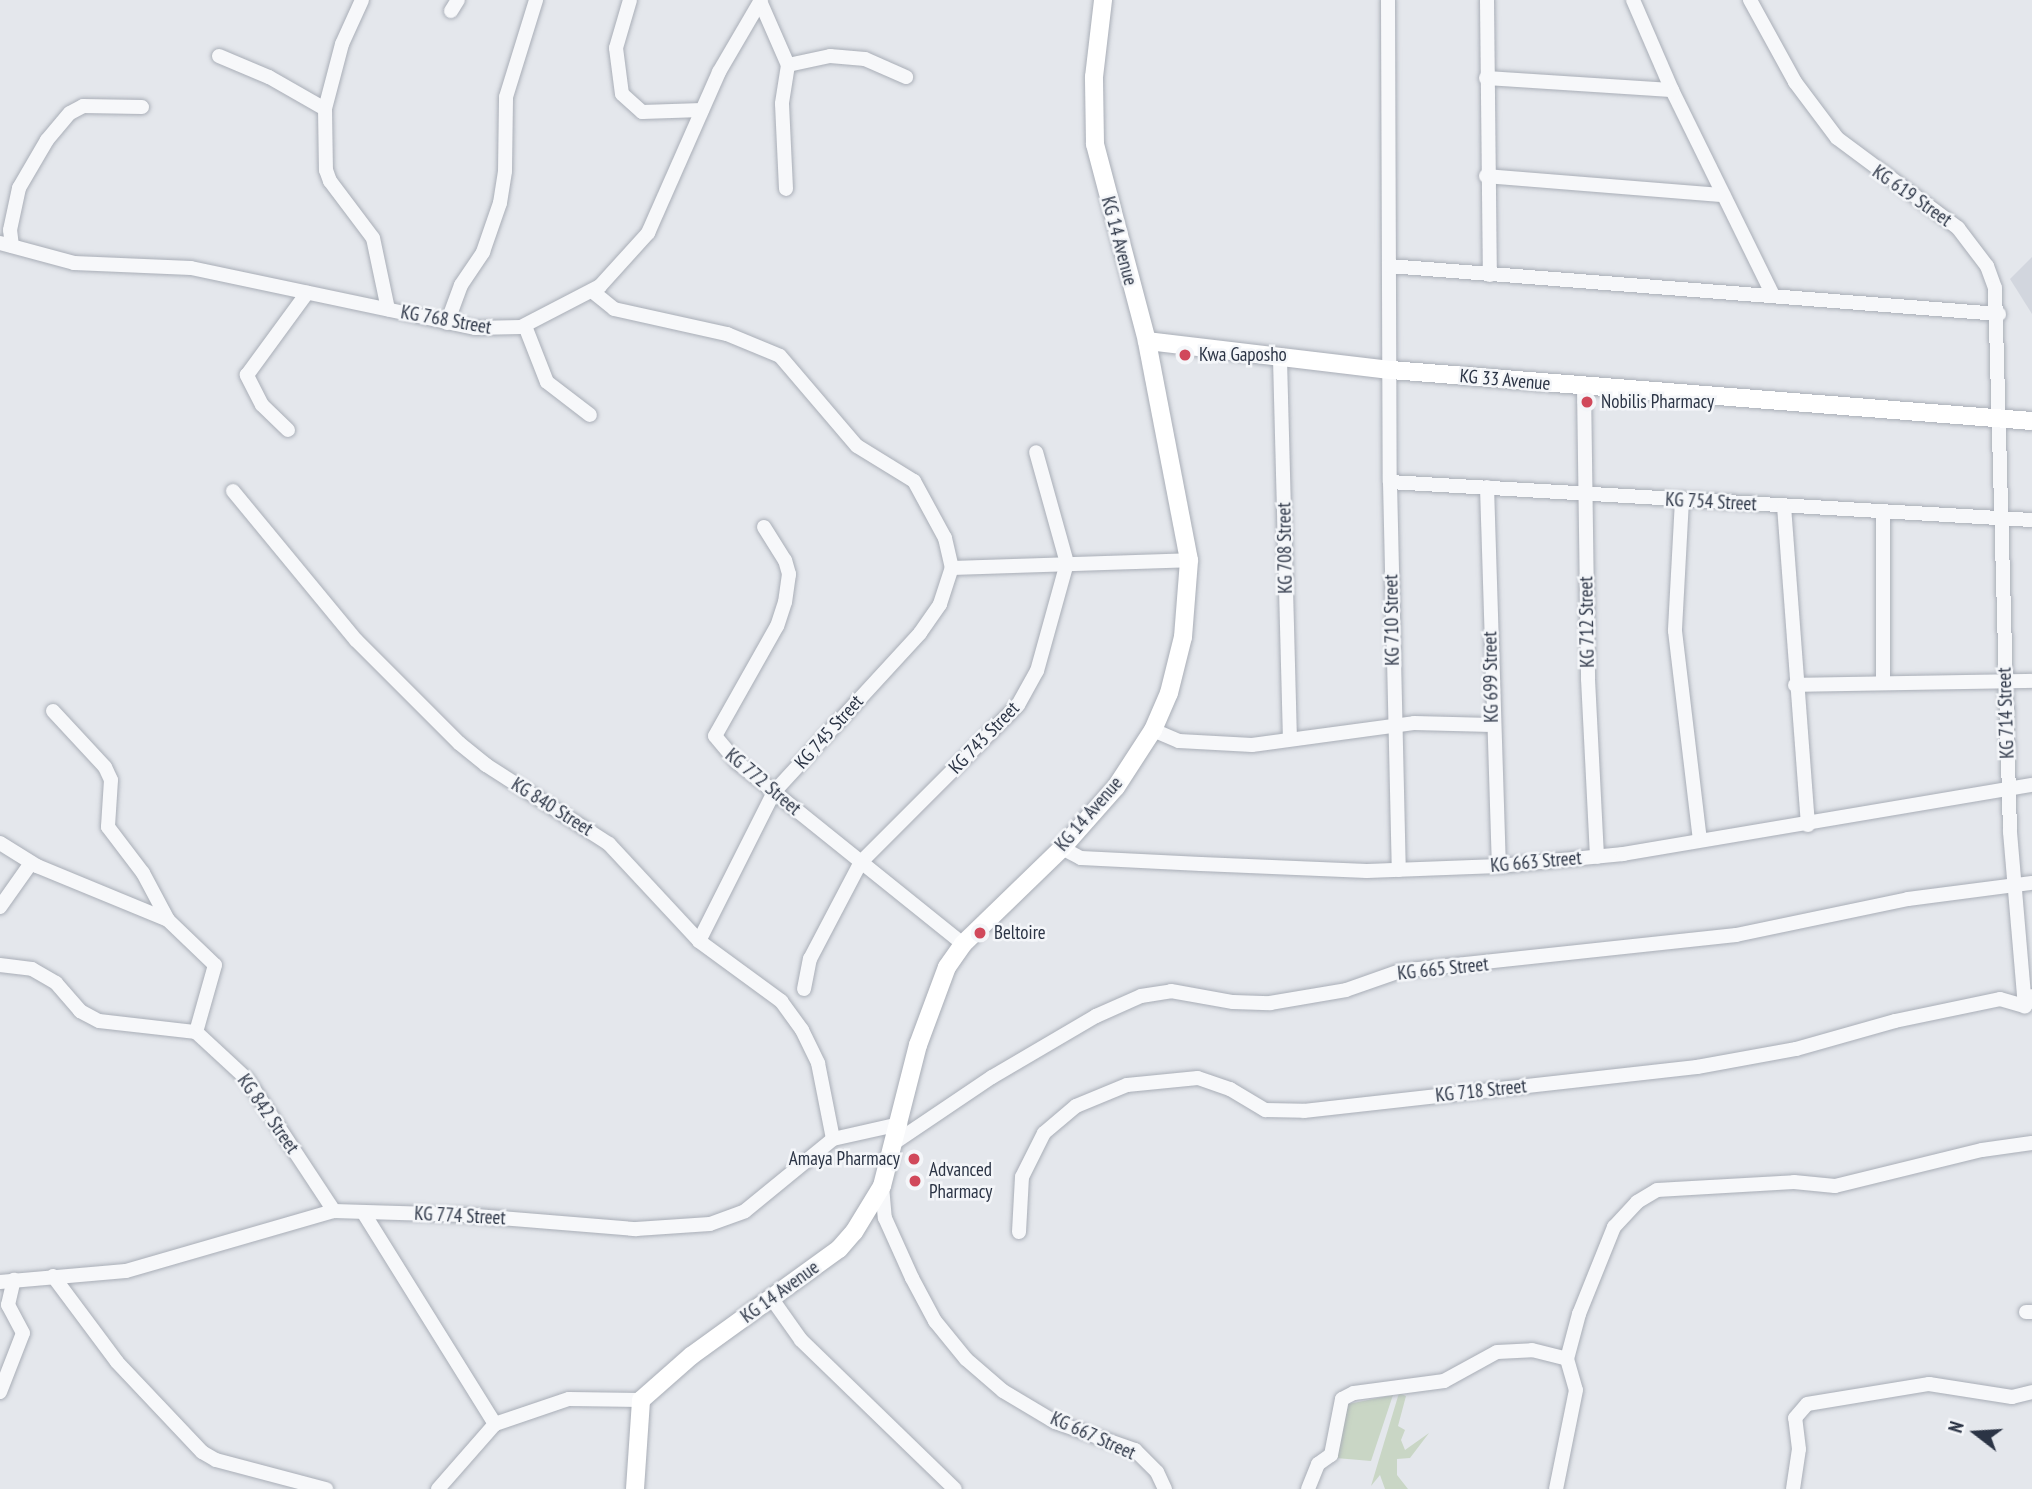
<!DOCTYPE html>
<html>
<head>
<meta charset="utf-8">
<style>
	body { margin:0 }
	#map { position:relative; width:2032px; height:1489px; overflow:hidden; background:#e4e7ec; font-family:"PT Sans Narrow",sans-serif }
	div>[style] { position:absolute }
	[style*='--x'] { left:calc(var(--x)*1px); top:calc(var(--y)*1px); width:calc(var(--w)*1px); rotate:calc(var(--a)*1deg) }
	.built>* { inset:0; background:#d2d6de }
	.green>* { inset:0; background:#c9d6c5 }
	.roads { filter:drop-shadow(0 0 2px #a9aeb7) drop-shadow(0 0 2px #a9aeb7) }
	.minor>* { height:14px; margin:-7px; padding:0 7px; transform-origin:7px; border-radius:7px; background:#f7f8fa }
	.major>* { height:18px; margin:-9px; padding:0 9px; transform-origin:9px; border-radius:9px; background:#fff }
	.dots>* { width:19px; height:19px; translate:-50% -50%; box-sizing:border-box; border:4px solid #f4f6f9; border-radius:50% }
	span { translate:-50% -50%; white-space:nowrap; text-align:center; line-height:1.15; -webkit-text-stroke:5px #f4f6f9; paint-order:stroke }
	.street-label { font-size:19px; color:#2b3445 }
	.poi-label { font-size:19px; color:#2b3445 }
	.left { translate:0 -50%; text-align:left }
	.right { translate:-100% -50%; text-align:right }
	.north { position:absolute; left:1941px; top:1398px; width:70px; height:70px; -webkit-text-stroke:5px #f4f6f9; paint-order:stroke; rotate:287deg; font-size:19px; font-weight:700; line-height:28px; text-align:center; color:#2b3445 }
	.north::after { content:''; display:block; margin:auto; width:24px; height:32px; background:#2b3445; clip-path:polygon(50% 0,100% 100%,50% 72%,0 100%) }
</style>
</head>
<body>
<div id="map">
	<div class="built">
		<div style="clip-path:polygon(2032px 257px,2032px 314px,2010px 279px)"></div>
	</div>
	<div class="green">
		<div style="clip-path:polygon(1399px 1393px,1406px 1396px,1398px 1426px,1405px 1430px,1401px 1440px,1405px 1450px,1429px 1433px,1410px 1458px,1397px 1459px,1397px 1475px,1408px 1489px,1385px 1489px,1380px 1475px,1371px 1486px)"></div>
		<div style="clip-path:polygon(1393px 1395px,1371px 1461px,1336px 1458px,1348px 1404px)"></div>
	</div>
	<div class="roads">
		<div class="minor">
			<div style="--x:362;--y:0;--w:48;--a:114.4"></div>
			<div style="--x:342;--y:44;--w:67;--a:104.7"></div>
			<div style="--x:325;--y:109;--w:61;--a:89.1"></div>
			<div style="--x:326;--y:170;--w:12;--a:70"></div>
			<div style="--x:330;--y:181;--w:71;--a:53"></div>
			<div style="--x:373;--y:238;--w:73;--a:78.1"></div>
			<div style="--x:630;--y:0;--w:50;--a:106.3"></div>
			<div style="--x:616;--y:48;--w:46;--a:82.6"></div>
			<div style="--x:622;--y:94;--w:27;--a:42"></div>
			<div style="--x:642;--y:112;--w:60;--a:-1.9"></div>
			<div style="--x:1388;--y:0;--w:482;--a:89.8"></div>
			<div style="--x:1390;--y:482;--w:388;--a:88.7"></div>
			<div style="--x:1487;--y:0;--w:275;--a:89.4"></div>
			<div style="--x:1633;--y:0;--w:98;--a:66.6"></div>
			<div style="--x:1672;--y:90;--w:226;--a:63.8"></div>
			<div style="--x:1750;--y:0;--w:94;--a:61.2"></div>
			<div style="--x:1795;--y:82;--w:70;--a:53.1"></div>
			<div style="--x:1837;--y:138;--w:151;--a:36.6"></div>
			<div style="--x:1958;--y:228;--w:48;--a:52.7"></div>
			<div style="--x:1987;--y:266;--w:23;--a:70"></div>
			<div style="--x:1995;--y:288;--w:544;--a:88.42"></div>
			<div style="--x:2010;--y:832;--w:175;--a:85.1"></div>
			<div style="--x:760;--y:1;--w:70;--a:66.4"></div>
			<div style="--x:788;--y:65;--w:39;--a:99"></div>
			<div style="--x:782;--y:104;--w:85;--a:87.3"></div>
			<div style="--x:451;--y:11;--w:13;--a:-58"></div>
			<div style="--x:219;--y:56;--w:54;--a:22.8"></div>
			<div style="--x:269;--y:77;--w:64;--a:29.7"></div>
			<div style="--x:788;--y:65;--w:43;--a:-12.1"></div>
			<div style="--x:830;--y:56;--w:35;--a:5"></div>
			<div style="--x:865;--y:59;--w:45;--a:23.7"></div>
			<div style="--x:1486;--y:78;--w:186;--a:3.7"></div>
			<div style="--x:1486;--y:176;--w:238;--a:4.6"></div>
			<div style="--x:0;--y:243;--w:77;--a:15.1"></div>
			<div style="--x:74;--y:263;--w:117;--a:2.4"></div>
			<div style="--x:191;--y:268;--w:290;--a:11.9"></div>
			<div style="--x:475;--y:328;--w:46;--a:-1.2"></div>
			<div style="--x:521;--y:327;--w:89;--a:-27.4"></div>
			<div style="--x:600;--y:286;--w:72;--a:-47.8"></div>
			<div style="--x:648;--y:233;--w:176;--a:-66.2"></div>
			<div style="--x:719;--y:72;--w:83;--a:-59.7"></div>
			<div style="--x:12;--y:246;--w:16;--a:-97"></div>
			<div style="--x:10;--y:230;--w:43;--a:-77.9"></div>
			<div style="--x:19;--y:188;--w:56;--a:-59.7"></div>
			<div style="--x:47;--y:140;--w:35;--a:-50"></div>
			<div style="--x:70;--y:113;--w:15;--a:-28"></div>
			<div style="--x:83;--y:106;--w:59;--a:1"></div>
			<div style="--x:1389;--y:266;--w:612;--a:4.5"></div>
			<div style="--x:592;--y:291;--w:28;--a:39"></div>
			<div style="--x:614;--y:309;--w:116;--a:12.5"></div>
			<div style="--x:727;--y:334;--w:57;--a:22.5"></div>
			<div style="--x:780;--y:356;--w:118;--a:49.5"></div>
			<div style="--x:857;--y:446;--w:67;--a:31.6"></div>
			<div style="--x:914;--y:481;--w:65;--a:61.5"></div>
			<div style="--x:945;--y:538;--w:31;--a:77"></div>
			<div style="--x:447;--y:323;--w:40;--a:-69.8"></div>
			<div style="--x:461;--y:285;--w:40;--a:-56"></div>
			<div style="--x:483;--y:252;--w:52;--a:-70.9"></div>
			<div style="--x:500;--y:203;--w:32;--a:-81"></div>
			<div style="--x:505;--y:171;--w:74;--a:-89.2"></div>
			<div style="--x:506;--y:97;--w:102;--a:-72.8"></div>
			<div style="--x:525;--y:326;--w:60;--a:68.6"></div>
			<div style="--x:547;--y:382;--w:54;--a:37.5"></div>
			<div style="--x:1280;--y:359;--w:379;--a:88.5"></div>
			<div style="--x:1584;--y:387;--w:292;--a:89.2"></div>
			<div style="--x:1588;--y:679;--w:178;--a:87.1"></div>
			<div style="--x:288;--y:430;--w:36;--a:-136"></div>
			<div style="--x:262;--y:405;--w:34;--a:-117"></div>
			<div style="--x:247;--y:375;--w:102;--a:-53.8"></div>
			<div style="--x:1390;--y:482;--w:643;--a:3.39"></div>
			<div style="--x:1487;--y:487;--w:379;--a:88.2"></div>
			<div style="--x:233;--y:491;--w:193;--a:50.5"></div>
			<div style="--x:356;--y:640;--w:146;--a:45"></div>
			<div style="--x:459;--y:743;--w:35;--a:39"></div>
			<div style="--x:486;--y:765;--w:146;--a:32.7"></div>
			<div style="--x:609;--y:844;--w:132;--a:47.1"></div>
			<div style="--x:699;--y:941;--w:102;--a:36.2"></div>
			<div style="--x:781;--y:1001;--w:36;--a:54"></div>
			<div style="--x:802;--y:1030;--w:37;--a:64"></div>
			<div style="--x:818;--y:1063;--w:77;--a:78.8"></div>
			<div style="--x:1682;--y:500;--w:131;--a:93.1"></div>
			<div style="--x:1675;--y:631;--w:210;--a:83.2"></div>
			<div style="--x:1784;--y:506;--w:320;--a:85.7"></div>
			<div style="--x:764;--y:527;--w:39;--a:58"></div>
			<div style="--x:785;--y:560;--w:15;--a:74"></div>
			<div style="--x:789;--y:574;--w:28;--a:98"></div>
			<div style="--x:785;--y:602;--w:25;--a:108"></div>
			<div style="--x:777;--y:626;--w:126;--a:119.4"></div>
			<div style="--x:715;--y:736;--w:35;--a:50"></div>
			<div style="--x:738;--y:763;--w:289;--a:38.8"></div>
			<div style="--x:952;--y:568;--w:237;--a:-1.9"></div>
			<div style="--x:1883;--y:683;--w:172;--a:-90"></div>
			<div style="--x:1795;--y:685;--w:237;--a:-1"></div>
			<div style="--x:53;--y:711;--w:76;--a:47.1"></div>
			<div style="--x:105;--y:767;--w:14;--a:65"></div>
			<div style="--x:111;--y:780;--w:47;--a:93.7"></div>
			<div style="--x:108;--y:827;--w:58;--a:52.7"></div>
			<div style="--x:143;--y:873;--w:53;--a:62"></div>
			<div style="--x:168;--y:920;--w:65;--a:43.8"></div>
			<div style="--x:215;--y:965;--w:70;--a:105.8"></div>
			<div style="--x:1153;--y:730;--w:28;--a:23"></div>
			<div style="--x:1179;--y:741;--w:73;--a:3.1"></div>
			<div style="--x:1252;--y:745;--w:163;--a:-7.7"></div>
			<div style="--x:1414;--y:723;--w:78;--a:1.5"></div>
			<div style="--x:0;--y:843;--w:44;--a:31.9"></div>
			<div style="--x:37;--y:866;--w:142;--a:22.4"></div>
			<div style="--x:1062;--y:848;--w:21;--a:28"></div>
			<div style="--x:1081;--y:858;--w:120;--a:2.9"></div>
			<div style="--x:1201;--y:864;--w:166;--a:2.4"></div>
			<div style="--x:1367;--y:871;--w:132;--a:-2.2"></div>
			<div style="--x:1499;--y:866;--w:125;--a:-5.5"></div>
			<div style="--x:1623;--y:854;--w:415;--a:-9.6"></div>
			<div style="--x:0;--y:907;--w:54;--a:-54.8"></div>
			<div style="--x:699;--y:941;--w:167;--a:-63.3"></div>
			<div style="--x:774;--y:792;--w:216;--a:-47.4"></div>
			<div style="--x:920;--y:633;--w:35;--a:-55"></div>
			<div style="--x:940;--y:604;--w:38;--a:-72"></div>
			<div style="--x:0;--y:965;--w:32;--a:7"></div>
			<div style="--x:32;--y:969;--w:28;--a:30"></div>
			<div style="--x:56;--y:983;--w:37;--a:49"></div>
			<div style="--x:80;--y:1011;--w:21;--a:28"></div>
			<div style="--x:99;--y:1021;--w:98;--a:6.5"></div>
			<div style="--x:196;--y:1032;--w:69;--a:42.7"></div>
			<div style="--x:247;--y:1079;--w:158;--a:56.6"></div>
			<div style="--x:804;--y:989;--w:31;--a:-79"></div>
			<div style="--x:810;--y:959;--w:110;--a:-62.3"></div>
			<div style="--x:861;--y:862;--w:222;--a:-45"></div>
			<div style="--x:1018;--y:705;--w:39;--a:-61"></div>
			<div style="--x:1037;--y:671;--w:112;--a:-74.5"></div>
			<div style="--x:1067;--y:563;--w:115;--a:-105.6"></div>
			<div style="--x:894;--y:1143;--w:118;--a:-34"></div>
			<div style="--x:992;--y:1077;--w:121;--a:-30.4"></div>
			<div style="--x:1096;--y:1016;--w:49;--a:-24"></div>
			<div style="--x:1141;--y:996;--w:30;--a:-9"></div>
			<div style="--x:1171;--y:991;--w:63;--a:10.1"></div>
			<div style="--x:1233;--y:1002;--w:37;--a:2"></div>
			<div style="--x:1270;--y:1003;--w:77;--a:-9.7"></div>
			<div style="--x:1346;--y:990;--w:57;--a:-19.4"></div>
			<div style="--x:1400;--y:971;--w:338;--a:-6.1"></div>
			<div style="--x:1736;--y:935;--w:176;--a:-11.8"></div>
			<div style="--x:1908;--y:899;--w:125;--a:-7.4"></div>
			<div style="--x:882;--y:1186;--w:32;--a:85"></div>
			<div style="--x:885;--y:1218;--w:66;--a:65.8"></div>
			<div style="--x:912;--y:1278;--w:49;--a:61.9"></div>
			<div style="--x:935;--y:1321;--w:49;--a:50.8"></div>
			<div style="--x:966;--y:1359;--w:49;--a:40.9"></div>
			<div style="--x:1003;--y:1391;--w:61;--a:30.8"></div>
			<div style="--x:1055;--y:1422;--w:85;--a:19.3"></div>
			<div style="--x:1135;--y:1450;--w:31;--a:45"></div>
			<div style="--x:1157;--y:1472;--w:19;--a:65"></div>
			<div style="--x:363;--y:1212;--w:250;--a:58.1"></div>
			<div style="--x:1019;--y:1232;--w:55;--a:-86.9"></div>
			<div style="--x:1022;--y:1177;--w:49;--a:-63.4"></div>
			<div style="--x:1044;--y:1133;--w:42;--a:-40.2"></div>
			<div style="--x:1076;--y:1106;--w:55;--a:-22.4"></div>
			<div style="--x:1127;--y:1085;--w:71;--a:-5.6"></div>
			<div style="--x:1198;--y:1078;--w:34;--a:19"></div>
			<div style="--x:1230;--y:1089;--w:41;--a:31"></div>
			<div style="--x:1265;--y:1110;--w:39;--a:1"></div>
			<div style="--x:1304;--y:1111;--w:395;--a:-6.4"></div>
			<div style="--x:1697;--y:1067;--w:101;--a:-10.3"></div>
			<div style="--x:1796;--y:1049;--w:103;--a:-15.8"></div>
			<div style="--x:1895;--y:1021;--w:107;--a:-11.8"></div>
			<div style="--x:2000;--y:999;--w:26;--a:16"></div>
			<div style="--x:2025;--y:1006;--w:12;--a:-55"></div>
			<div style="--x:53;--y:1276;--w:107;--a:53.3"></div>
			<div style="--x:117;--y:1362;--w:124;--a:46.6"></div>
			<div style="--x:202;--y:1452;--w:16;--a:30"></div>
			<div style="--x:216;--y:1460;--w:114;--a:14.8"></div>
			<div style="--x:0;--y:1282;--w:126;--a:-5"></div>
			<div style="--x:126;--y:1271;--w:216;--a:-16.1"></div>
			<div style="--x:334;--y:1211;--w:130;--a:1.8"></div>
			<div style="--x:464;--y:1215;--w:173;--a:4.7"></div>
			<div style="--x:636;--y:1229;--w:74;--a:-3.9"></div>
			<div style="--x:710;--y:1224;--w:37;--a:-20"></div>
			<div style="--x:745;--y:1211;--w:114;--a:-39.3"></div>
			<div style="--x:833;--y:1139;--w:69;--a:-12.6"></div>
			<div style="--x:772;--y:1299;--w:50;--a:54.7"></div>
			<div style="--x:801;--y:1340;--w:214;--a:44.1"></div>
			<div style="--x:2026;--y:1312;--w:6;--a:0"></div>
			<div style="--x:1567;--y:1359;--w:47;--a:-75.1"></div>
			<div style="--x:1579;--y:1314;--w:94;--a:-68.1"></div>
			<div style="--x:1614;--y:1227;--w:34;--a:-47"></div>
			<div style="--x:1637;--y:1202;--w:23;--a:-31"></div>
			<div style="--x:1657;--y:1190;--w:137;--a:-3.3"></div>
			<div style="--x:1794;--y:1182;--w:41;--a:5.6"></div>
			<div style="--x:1835;--y:1186;--w:151;--a:-13.8"></div>
			<div style="--x:1982;--y:1150;--w:50;--a:-8"></div>
			<div style="--x:0;--y:1392;--w:63;--a:-68.7"></div>
			<div style="--x:23;--y:1333;--w:32;--a:-118"></div>
			<div style="--x:8;--y:1305;--w:26;--a:-77"></div>
			<div style="--x:438;--y:1489;--w:86;--a:-48.8"></div>
			<div style="--x:495;--y:1424;--w:78;--a:-18.7"></div>
			<div style="--x:569;--y:1399;--w:72;--a:0.8"></div>
			<div style="--x:1308;--y:1489;--w:27;--a:-68"></div>
			<div style="--x:1318;--y:1464;--w:16;--a:-35"></div>
			<div style="--x:1331;--y:1455;--w:57;--a:-78.9"></div>
			<div style="--x:1342;--y:1399;--w:13;--a:-27"></div>
			<div style="--x:1354;--y:1393;--w:91;--a:-7.6"></div>
			<div style="--x:1444;--y:1381;--w:60;--a:-28.7"></div>
			<div style="--x:1497;--y:1352;--w:35;--a:-3"></div>
			<div style="--x:1532;--y:1350;--w:36;--a:14"></div>
			<div style="--x:1567;--y:1359;--w:32;--a:74"></div>
			<div style="--x:1576;--y:1390;--w:101;--a:101.4"></div>
			<div style="--x:1793;--y:1489;--w:40;--a:-81.5"></div>
			<div style="--x:1799;--y:1449;--w:31;--a:-97"></div>
			<div style="--x:1795;--y:1418;--w:18;--a:-49"></div>
			<div style="--x:1807;--y:1404;--w:124;--a:-9.3"></div>
			<div style="--x:1929;--y:1384;--w:84;--a:8.9"></div>
			<div style="--x:2012;--y:1397;--w:21;--a:-14"></div>
		</div>
		<div class="major">
			<div style="--x:1147;--y:341;--w:246;--a:6.8"></div>
			<div style="--x:1391;--y:370;--w:643;--a:4.55"></div>
			<div style="--x:635;--y:1489;--w:89;--a:-86.1"></div>
			<div style="--x:641;--y:1400;--w:67;--a:-41.3"></div>
			<div style="--x:691;--y:1356;--w:183;--a:-35.9"></div>
			<div style="--x:839;--y:1249;--w:23;--a:-49"></div>
			<div style="--x:854;--y:1232;--w:54;--a:-58.7"></div>
			<div style="--x:882;--y:1186;--w:146;--a:-75.7"></div>
			<div style="--x:918;--y:1045;--w:83;--a:-69.6"></div>
			<div style="--x:947;--y:967;--w:28;--a:-55"></div>
			<div style="--x:963;--y:944;--w:138;--a:-44.1"></div>
			<div style="--x:1062;--y:848;--w:81;--a:-48.5"></div>
			<div style="--x:1116;--y:787;--w:68;--a:-57"></div>
			<div style="--x:1153;--y:730;--w:40;--a:-66.6"></div>
			<div style="--x:1169;--y:693;--w:58;--a:-76"></div>
			<div style="--x:1183;--y:637;--w:77;--a:-85.5"></div>
			<div style="--x:1189;--y:560;--w:223;--a:-100.9"></div>
			<div style="--x:1147;--y:341;--w:204;--a:-104.8"></div>
			<div style="--x:1095;--y:144;--w:67;--a:-90.9"></div>
			<div style="--x:1094;--y:77;--w:78;--a:-83.3"></div>
		</div>
	</div>
	<div class="dots">
		<div style="left:1185px;top:355px;background:#d1495b"></div>
		<div style="left:1587px;top:402px;background:#d1495b"></div>
		<div style="left:980px;top:933px;background:#d1495b"></div>
		<div style="left:914px;top:1159px;background:#d1495b"></div>
		<div style="left:915px;top:1181px;background:#d1495b"></div>
	</div>
	<div class="street-label">
		<span style="left:1912px;top:196px;rotate:35deg">KG 619 Street</span>
		<span style="left:1119px;top:241px;rotate:75deg">KG 14 Avenue</span>
		<span style="left:446px;top:320px;rotate:10deg">KG 768 Street</span>
		<span style="left:1505px;top:380px;rotate:5deg">KG 33 Avenue</span>
		<span style="left:1711px;top:502px;rotate:3deg">KG 754 Street</span>
		<span style="left:1285px;top:548px;rotate:-91deg">KG 708 Street</span>
		<span style="left:1392px;top:620px;rotate:-91deg">KG 710 Street</span>
		<span style="left:1587px;top:622px;rotate:-91deg">KG 712 Street</span>
		<span style="left:1491px;top:677px;rotate:-91deg">KG 699 Street</span>
		<span style="left:2006px;top:713px;rotate:-92deg">KG 714 Street</span>
		<span style="left:829px;top:732px;rotate:-48deg">KG 745 Street</span>
		<span style="left:984px;top:738px;rotate:-46deg">KG 743 Street</span>
		<span style="left:763px;top:782px;rotate:40deg">KG 772 Street</span>
		<span style="left:552px;top:807px;rotate:32deg">KG 840 Street</span>
		<span style="left:1089px;top:814px;rotate:-49deg">KG 14 Avenue</span>
		<span style="left:1536px;top:862px;rotate:-5deg">KG 663 Street</span>
		<span style="left:1443px;top:969px;rotate:-6deg">KG 665 Street</span>
		<span style="left:1481px;top:1091px;rotate:-6deg">KG 718 Street</span>
		<span style="left:268px;top:1114px;rotate:55deg">KG 842 Street</span>
		<span style="left:460px;top:1216px;rotate:3deg">KG 774 Street</span>
		<span style="left:780px;top:1292px;rotate:-36deg">KG 14 Avenue</span>
		<span style="left:1093px;top:1436px;rotate:24deg">KG 667 Street</span>
	</div>
	<div class="poi-label">
		<span class="left" style="left:1199px;top:355px">Kwa Gaposho</span>
		<span class="left" style="left:1601px;top:402px">Nobilis Pharmacy</span>
		<span class="left" style="left:994px;top:933px">Beltoire</span>
		<span class="right" style="left:900px;top:1159px">Amaya Pharmacy</span>
		<span class="left" style="left:929px;top:1181px">Advanced<br>Pharmacy</span>
	</div>
	<div class="north">N</div>
</div>
</body>
</html>
